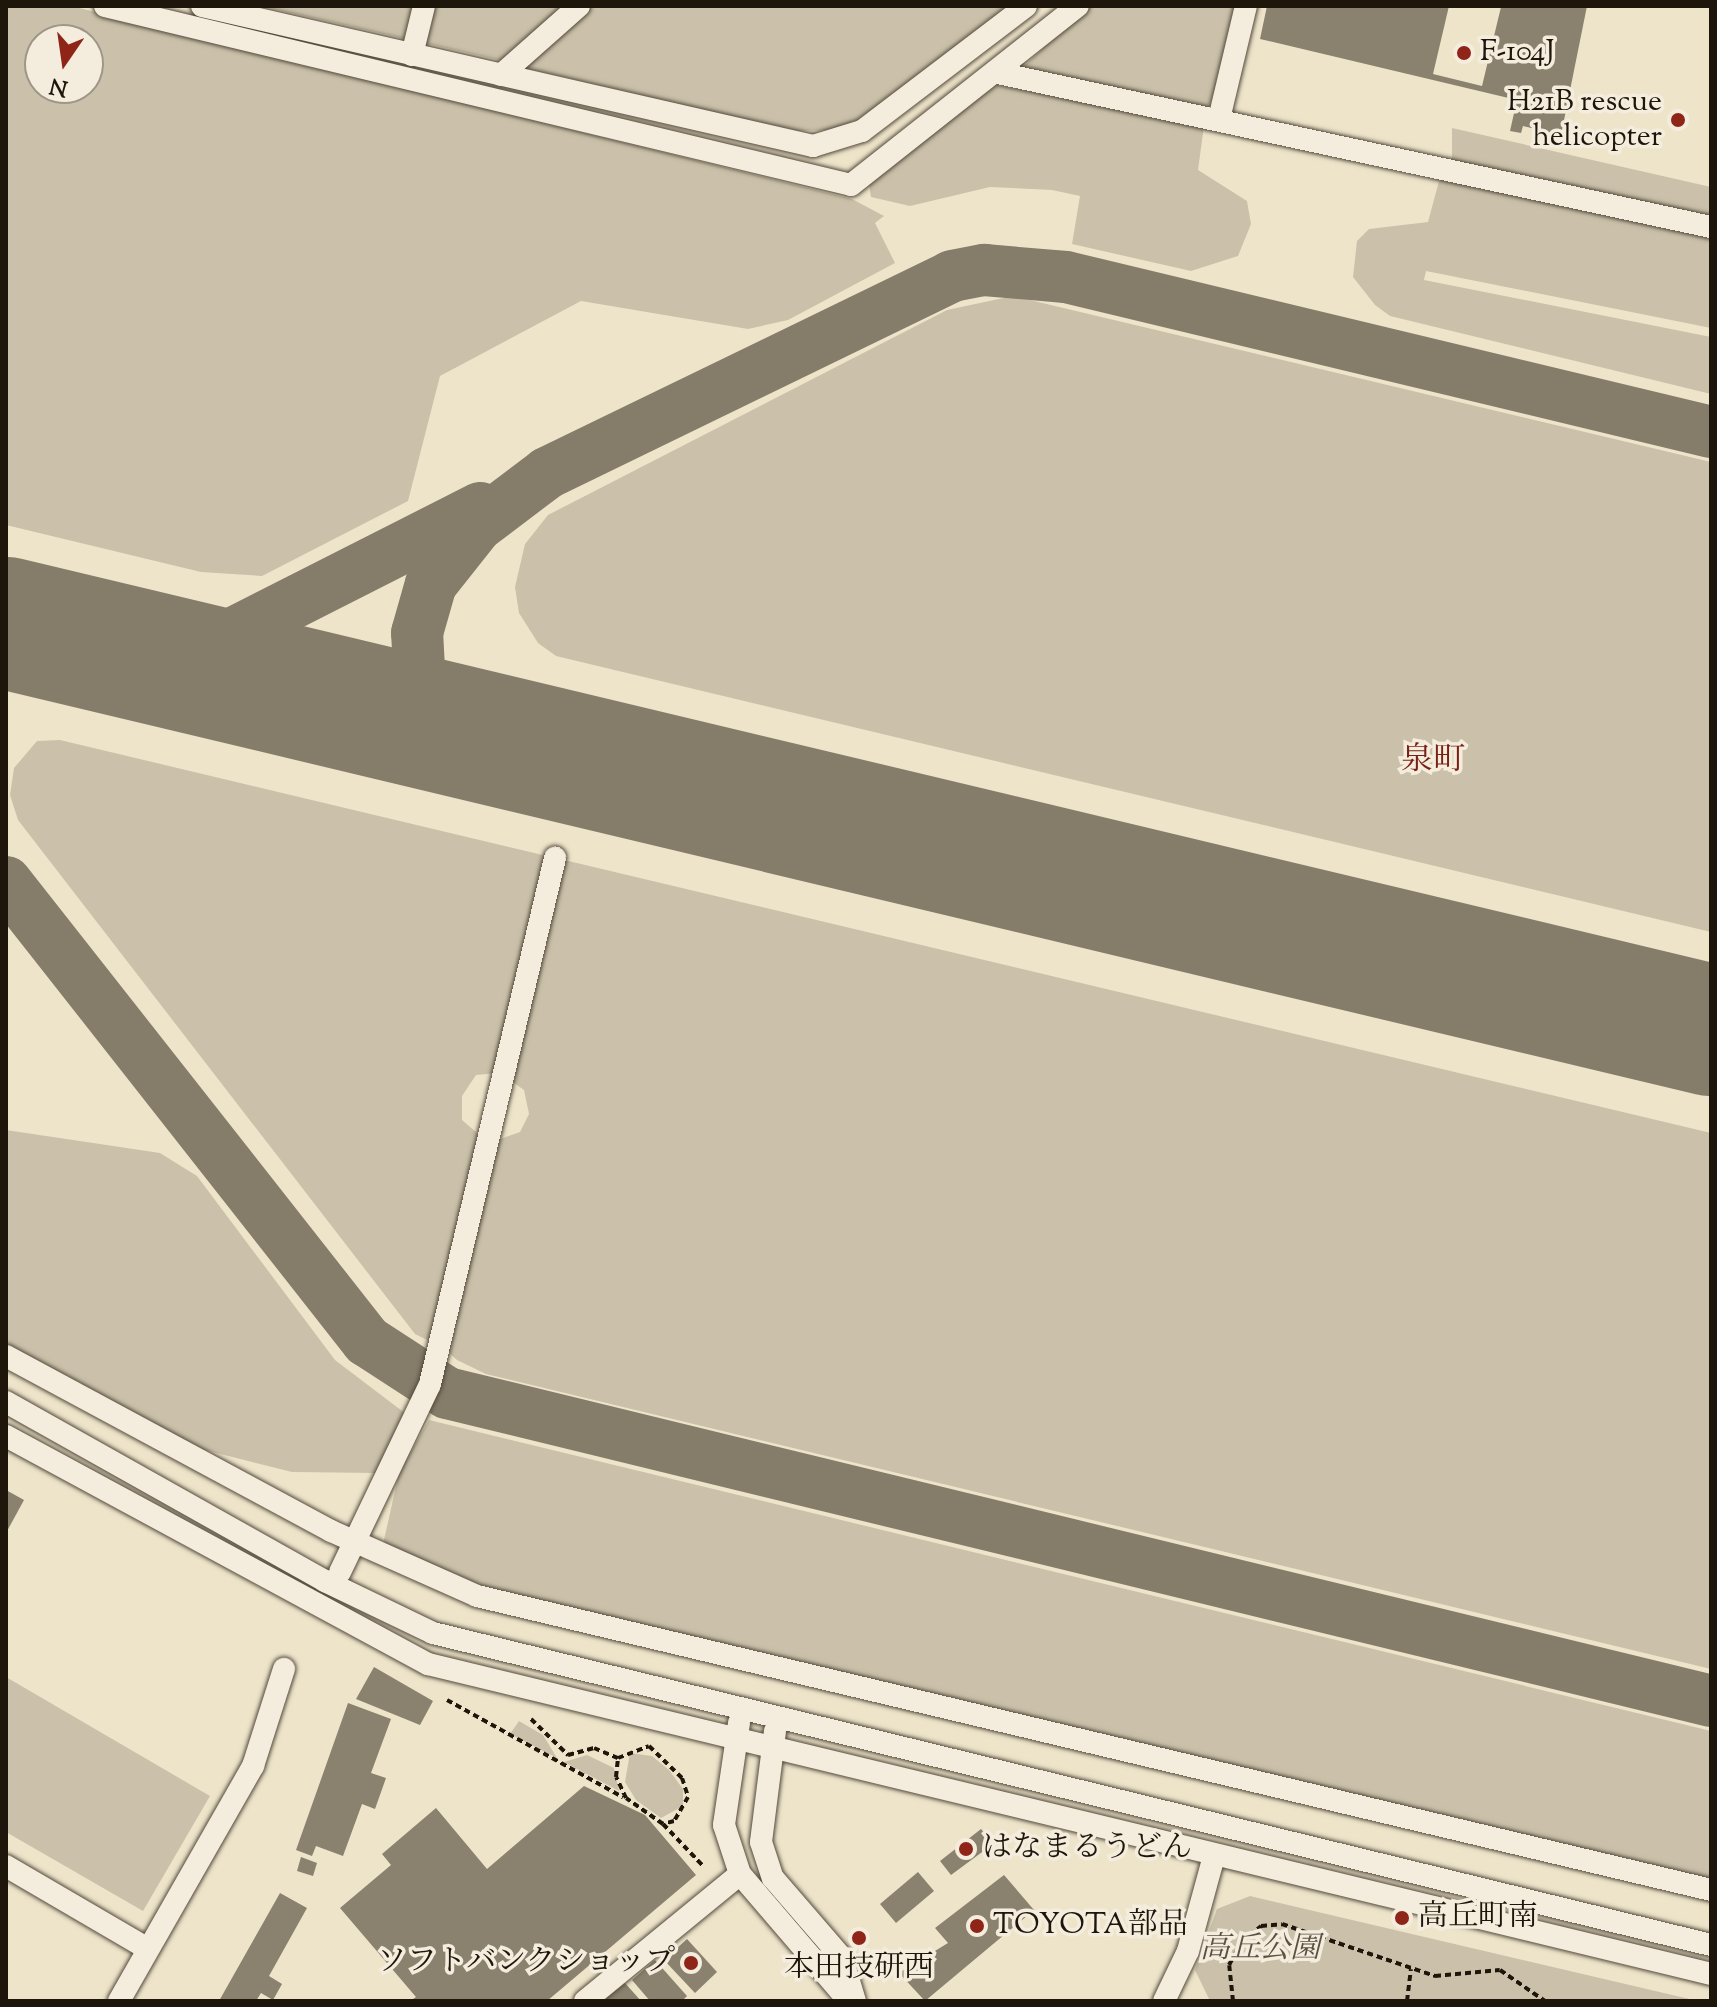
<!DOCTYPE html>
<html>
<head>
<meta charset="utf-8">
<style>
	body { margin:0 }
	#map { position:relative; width:1717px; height:2007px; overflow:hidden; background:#eee4ca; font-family:"Sorts Mill Goudy","Noto Serif JP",serif }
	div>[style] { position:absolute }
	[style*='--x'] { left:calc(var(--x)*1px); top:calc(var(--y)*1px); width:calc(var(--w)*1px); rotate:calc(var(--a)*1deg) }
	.green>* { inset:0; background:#cbc1aa }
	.taxiway>* { height:52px; margin:-26px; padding:0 26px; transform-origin:26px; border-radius:26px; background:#867c6a }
	.runway>* { height:132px; margin:-66px; padding:0 66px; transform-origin:66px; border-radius:66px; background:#867c6a }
	.building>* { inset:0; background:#8a816e }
	.path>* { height:4px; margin-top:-2px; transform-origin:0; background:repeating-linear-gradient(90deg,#1e150b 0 6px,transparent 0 10px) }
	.roads { filter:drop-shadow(0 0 2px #52493b) drop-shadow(0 0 2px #52493b) }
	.minor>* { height:22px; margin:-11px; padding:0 11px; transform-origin:11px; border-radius:11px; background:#f4eddd }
	.dots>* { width:22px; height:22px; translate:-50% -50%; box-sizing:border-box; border:4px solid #f4eddd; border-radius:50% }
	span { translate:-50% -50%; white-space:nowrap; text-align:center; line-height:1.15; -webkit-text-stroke:7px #f4eddd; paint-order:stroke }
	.poi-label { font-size:30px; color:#1e150b }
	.left { translate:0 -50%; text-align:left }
	.right { translate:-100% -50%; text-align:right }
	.park-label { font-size:30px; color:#5b5143; font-style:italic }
	.neighbourhood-label { font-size:32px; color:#7a1f14 }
	.frame { position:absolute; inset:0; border:8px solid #1e150b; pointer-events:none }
	.north { position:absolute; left:24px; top:24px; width:80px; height:80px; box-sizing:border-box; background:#f4eddd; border:2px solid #9e9789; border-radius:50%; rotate:193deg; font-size:22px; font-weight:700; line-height:32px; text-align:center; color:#1e150b }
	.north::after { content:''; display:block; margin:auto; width:28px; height:36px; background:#8f2418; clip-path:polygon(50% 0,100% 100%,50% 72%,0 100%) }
</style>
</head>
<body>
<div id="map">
	<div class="green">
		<div style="clip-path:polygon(evenodd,6px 6px,71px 6px,852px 199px,884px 216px,875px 223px,895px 263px,788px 320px,748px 329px,581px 301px,440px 376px,408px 501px,262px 576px,201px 572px,6px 525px,6px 6px,40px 40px,88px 40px,88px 88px,40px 88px,40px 40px)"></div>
		<div style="clip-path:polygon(261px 6px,568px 6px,504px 61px)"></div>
		<div style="clip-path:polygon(592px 6px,1009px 6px,871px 115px,831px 130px,794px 131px,520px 67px)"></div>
		<div style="clip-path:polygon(1089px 6px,1243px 6px,1211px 102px,1205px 107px,1023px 67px)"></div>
		<div style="clip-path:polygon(995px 85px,1204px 126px,1198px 170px,1247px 201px,1251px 224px,1238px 256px,1191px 271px,1072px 244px,1080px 196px,1052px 190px,990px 187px,910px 206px,871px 197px,869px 184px)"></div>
		<div style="clip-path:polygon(1452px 128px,1711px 187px,1711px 218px,1452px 161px)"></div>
		<div style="clip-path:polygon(1449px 176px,1711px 235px,1711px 328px,1426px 271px,1424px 280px,1711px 337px,1711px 394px,1390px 316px,1375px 305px,1353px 277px,1357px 241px,1369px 229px,1428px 222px,1439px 181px)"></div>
		<div style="clip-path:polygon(1013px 296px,1711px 462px,1711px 932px,556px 656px,538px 643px,519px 613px,515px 587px,525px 544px,548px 515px,947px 310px)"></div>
		<div style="clip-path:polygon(60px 740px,551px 857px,497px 1073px,476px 1075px,462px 1096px,462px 1120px,484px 1139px,429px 1341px,415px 1334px,18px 820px,10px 795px,14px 768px,37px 741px)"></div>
		<div style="clip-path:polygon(560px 859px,1711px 1133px,1711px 1669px,486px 1374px,457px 1360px,448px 1352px,495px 1141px,520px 1132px,529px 1114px,524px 1090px,507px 1078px)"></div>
		<div style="clip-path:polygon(6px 1130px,160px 1153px,197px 1176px,335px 1360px,410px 1417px,376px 1473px,292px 1472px,185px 1445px,6px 1352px)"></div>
		<div style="clip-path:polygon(429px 1420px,1711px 1731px,1711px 1885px,486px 1593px,388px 1550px,384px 1540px,399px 1473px)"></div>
		<div style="clip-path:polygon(6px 1677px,210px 1796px,143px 1911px,6px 1832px)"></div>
		<div style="clip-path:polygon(519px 1721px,543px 1735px,557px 1758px,510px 1734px)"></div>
		<div style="clip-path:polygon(630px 1753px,652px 1756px,669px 1770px,683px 1789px,683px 1806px,661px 1818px,636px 1800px,625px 1782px)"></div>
		<div style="clip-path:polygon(587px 1755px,614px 1768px,619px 1791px,564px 1762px)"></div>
		<div style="clip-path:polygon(1250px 1896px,1698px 2001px,1210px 2001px,1195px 1970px,1217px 1909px)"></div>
	</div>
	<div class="taxiway">
		<div style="--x:6;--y:665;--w:43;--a:-14.7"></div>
		<div style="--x:48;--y:654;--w:94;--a:0.6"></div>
		<div style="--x:142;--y:655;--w:77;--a:-10.4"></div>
		<div style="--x:218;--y:641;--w:294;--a:-26.9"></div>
		<div style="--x:498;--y:741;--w:32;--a:-158"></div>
		<div style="--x:468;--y:729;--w:43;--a:-138.8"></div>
		<div style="--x:436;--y:701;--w:36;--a:-118"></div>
		<div style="--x:419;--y:669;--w:36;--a:-93"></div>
		<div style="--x:417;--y:633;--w:51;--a:-74.1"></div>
		<div style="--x:431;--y:584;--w:74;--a:-51.6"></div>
		<div style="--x:477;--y:526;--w:88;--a:-37.1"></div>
		<div style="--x:547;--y:473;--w:450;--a:-25.9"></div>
		<div style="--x:952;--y:276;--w:33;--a:-11"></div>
		<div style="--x:984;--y:270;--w:82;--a:4.9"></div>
		<div style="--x:1066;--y:277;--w:663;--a:13.51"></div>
		<div style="--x:6;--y:882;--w:584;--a:51.82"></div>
		<div style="--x:367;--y:1341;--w:95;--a:33"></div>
		<div style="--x:447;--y:1393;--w:1301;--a:13.69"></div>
	</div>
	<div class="runway">
		<div style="--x:6;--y:623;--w:1753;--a:13.43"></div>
	</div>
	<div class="building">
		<div style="clip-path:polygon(1267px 6px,1449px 6px,1433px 74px,1482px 86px,1501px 7px,1587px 6px,1561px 135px,1523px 126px,1521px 133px,1510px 131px,1517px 100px,1260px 39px)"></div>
		<div style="clip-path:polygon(6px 1490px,24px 1500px,6px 1533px)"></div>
		<div style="clip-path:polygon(374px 1667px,433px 1701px,420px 1725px,356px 1699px)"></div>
		<div style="clip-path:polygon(348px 1703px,391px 1719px,371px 1773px,386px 1778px,375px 1809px,362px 1804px,343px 1856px,316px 1846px,312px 1856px,296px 1850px)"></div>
		<div style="clip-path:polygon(584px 1786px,645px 1815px,696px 1875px,547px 2001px,410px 2001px,416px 1997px,340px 1908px,391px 1865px,382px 1854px,436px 1808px,487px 1869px)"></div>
		<div style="clip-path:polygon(981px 1829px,993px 1844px,951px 1875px,940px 1861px)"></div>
		<div style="clip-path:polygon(301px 1857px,317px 1863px,313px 1876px,297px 1871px)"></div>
		<div style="clip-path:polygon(918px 1872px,934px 1891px,896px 1923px,880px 1904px)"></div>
		<div style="clip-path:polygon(1004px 1875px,1034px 1910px,925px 2001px,899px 1973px,948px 1943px,935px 1928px)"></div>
		<div style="clip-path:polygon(280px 1893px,307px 1908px,269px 1976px,282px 1984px,273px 2000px,261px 1993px,256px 2001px,219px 2001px)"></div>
		<div style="clip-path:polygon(687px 1939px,717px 1972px,695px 1993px,664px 1960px)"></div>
		<div style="clip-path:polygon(655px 1960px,687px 1996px,682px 2001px,650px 2001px,632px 1980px)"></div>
		<div style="clip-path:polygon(625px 1983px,641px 2001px,603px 2001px)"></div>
	</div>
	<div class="path">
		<div style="--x:447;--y:1700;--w:201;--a:28.9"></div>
		<div style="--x:531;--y:1719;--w:52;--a:44.2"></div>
		<div style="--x:568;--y:1755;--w:27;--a:-15"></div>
		<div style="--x:594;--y:1748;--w:26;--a:23"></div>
		<div style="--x:649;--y:1746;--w:46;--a:44.1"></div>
		<div style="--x:682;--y:1778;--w:20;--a:72"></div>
		<div style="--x:688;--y:1797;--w:28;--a:120"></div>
		<div style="--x:674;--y:1821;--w:11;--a:165"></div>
		<div style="--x:663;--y:1824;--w:45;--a:-144.9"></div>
		<div style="--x:626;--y:1798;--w:23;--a:-115"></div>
		<div style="--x:616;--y:1777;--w:19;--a:-84"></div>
		<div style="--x:618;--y:1758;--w:33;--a:-21"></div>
		<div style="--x:663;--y:1824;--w:59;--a:46.4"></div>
		<div style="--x:1233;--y:2001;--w:36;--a:-96"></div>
		<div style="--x:1229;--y:1965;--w:26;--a:-61"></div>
		<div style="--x:1242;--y:1942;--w:25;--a:-40"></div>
		<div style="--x:1261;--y:1926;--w:21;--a:-5"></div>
		<div style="--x:1282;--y:1924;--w:162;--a:18.8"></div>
		<div style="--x:1435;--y:1976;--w:65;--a:-5.3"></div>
		<div style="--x:1500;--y:1970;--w:55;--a:34.6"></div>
		<div style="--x:1407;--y:2001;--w:32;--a:-83"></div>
		<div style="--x:1594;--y:2001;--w:27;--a:0"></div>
	</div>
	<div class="roads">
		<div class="minor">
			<div style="--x:105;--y:6;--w:767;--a:13.49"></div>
			<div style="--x:851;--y:185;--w:289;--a:-38.3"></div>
			<div style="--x:202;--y:6;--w:627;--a:12.91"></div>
			<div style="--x:813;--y:146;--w:51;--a:-17"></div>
			<div style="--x:862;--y:131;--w:206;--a:-37.3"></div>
			<div style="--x:412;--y:55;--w:50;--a:-76.2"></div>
			<div style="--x:998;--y:73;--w:729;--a:12.19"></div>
			<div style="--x:501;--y:75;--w:104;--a:-41.5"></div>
			<div style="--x:1219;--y:119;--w:116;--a:-76.6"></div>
			<div style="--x:6;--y:1356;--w:369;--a:28.3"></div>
			<div style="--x:331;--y:1531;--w:160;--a:24"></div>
			<div style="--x:477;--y:1596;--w:1269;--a:13.4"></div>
			<div style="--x:6;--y:1402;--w:366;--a:29.3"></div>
			<div style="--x:325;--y:1581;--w:120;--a:25.7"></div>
			<div style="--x:433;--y:1633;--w:1316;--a:13.72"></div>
			<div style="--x:6;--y:1436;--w:480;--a:28.4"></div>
			<div style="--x:428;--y:1664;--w:1320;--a:13.58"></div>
			<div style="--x:340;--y:1572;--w:208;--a:-64.4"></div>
			<div style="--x:430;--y:1384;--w:541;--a:-76.63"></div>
			<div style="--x:739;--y:1723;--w:103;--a:98.4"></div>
			<div style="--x:724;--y:1825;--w:52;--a:71.9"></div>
			<div style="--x:740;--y:1874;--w:167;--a:49.4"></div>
			<div style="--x:775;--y:1731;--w:112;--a:97.2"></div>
			<div style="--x:761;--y:1842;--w:38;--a:72"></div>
			<div style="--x:773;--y:1878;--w:106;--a:49.2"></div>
			<div style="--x:842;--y:1958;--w:45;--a:73.2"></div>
			<div style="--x:6;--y:1866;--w:164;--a:30.3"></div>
			<div style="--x:119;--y:2001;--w:271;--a:-60.3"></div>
			<div style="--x:253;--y:1766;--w:102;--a:-72.3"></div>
			<div style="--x:585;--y:2001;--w:200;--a:-39.3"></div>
			<div style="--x:1164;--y:2001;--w:55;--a:-64.4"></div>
			<div style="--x:1188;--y:1951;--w:98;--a:-74.7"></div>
		</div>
	</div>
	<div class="dots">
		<div style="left:1464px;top:53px;background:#8f2418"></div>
		<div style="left:1678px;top:120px;background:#8f2418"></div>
		<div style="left:966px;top:1849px;background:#8f2418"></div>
		<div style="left:1402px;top:1918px;background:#8f2418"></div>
		<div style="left:977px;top:1926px;background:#8f2418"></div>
		<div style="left:859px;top:1938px;background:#8f2418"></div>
		<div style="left:691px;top:1963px;background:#8f2418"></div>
	</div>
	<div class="poi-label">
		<span class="left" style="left:1480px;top:53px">F-104J</span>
		<span class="right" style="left:1662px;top:120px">H21B rescue<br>helicopter</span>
		<span class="left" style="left:982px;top:1849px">はなまるうどん</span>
		<span class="left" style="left:1418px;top:1918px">高丘町南</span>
		<span class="left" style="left:993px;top:1926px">TOYOTA部品</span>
		<span class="right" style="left:675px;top:1963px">ソフトバンクショップ</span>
		<span style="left:859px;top:1969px">本田技研西</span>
	</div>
	<div class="park-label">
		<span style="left:1260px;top:1950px">高丘公園</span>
	</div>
	<div class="neighbourhood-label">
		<span style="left:1433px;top:761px">泉町</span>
	</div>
	<div class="frame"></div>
	<div class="north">N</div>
</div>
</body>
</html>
